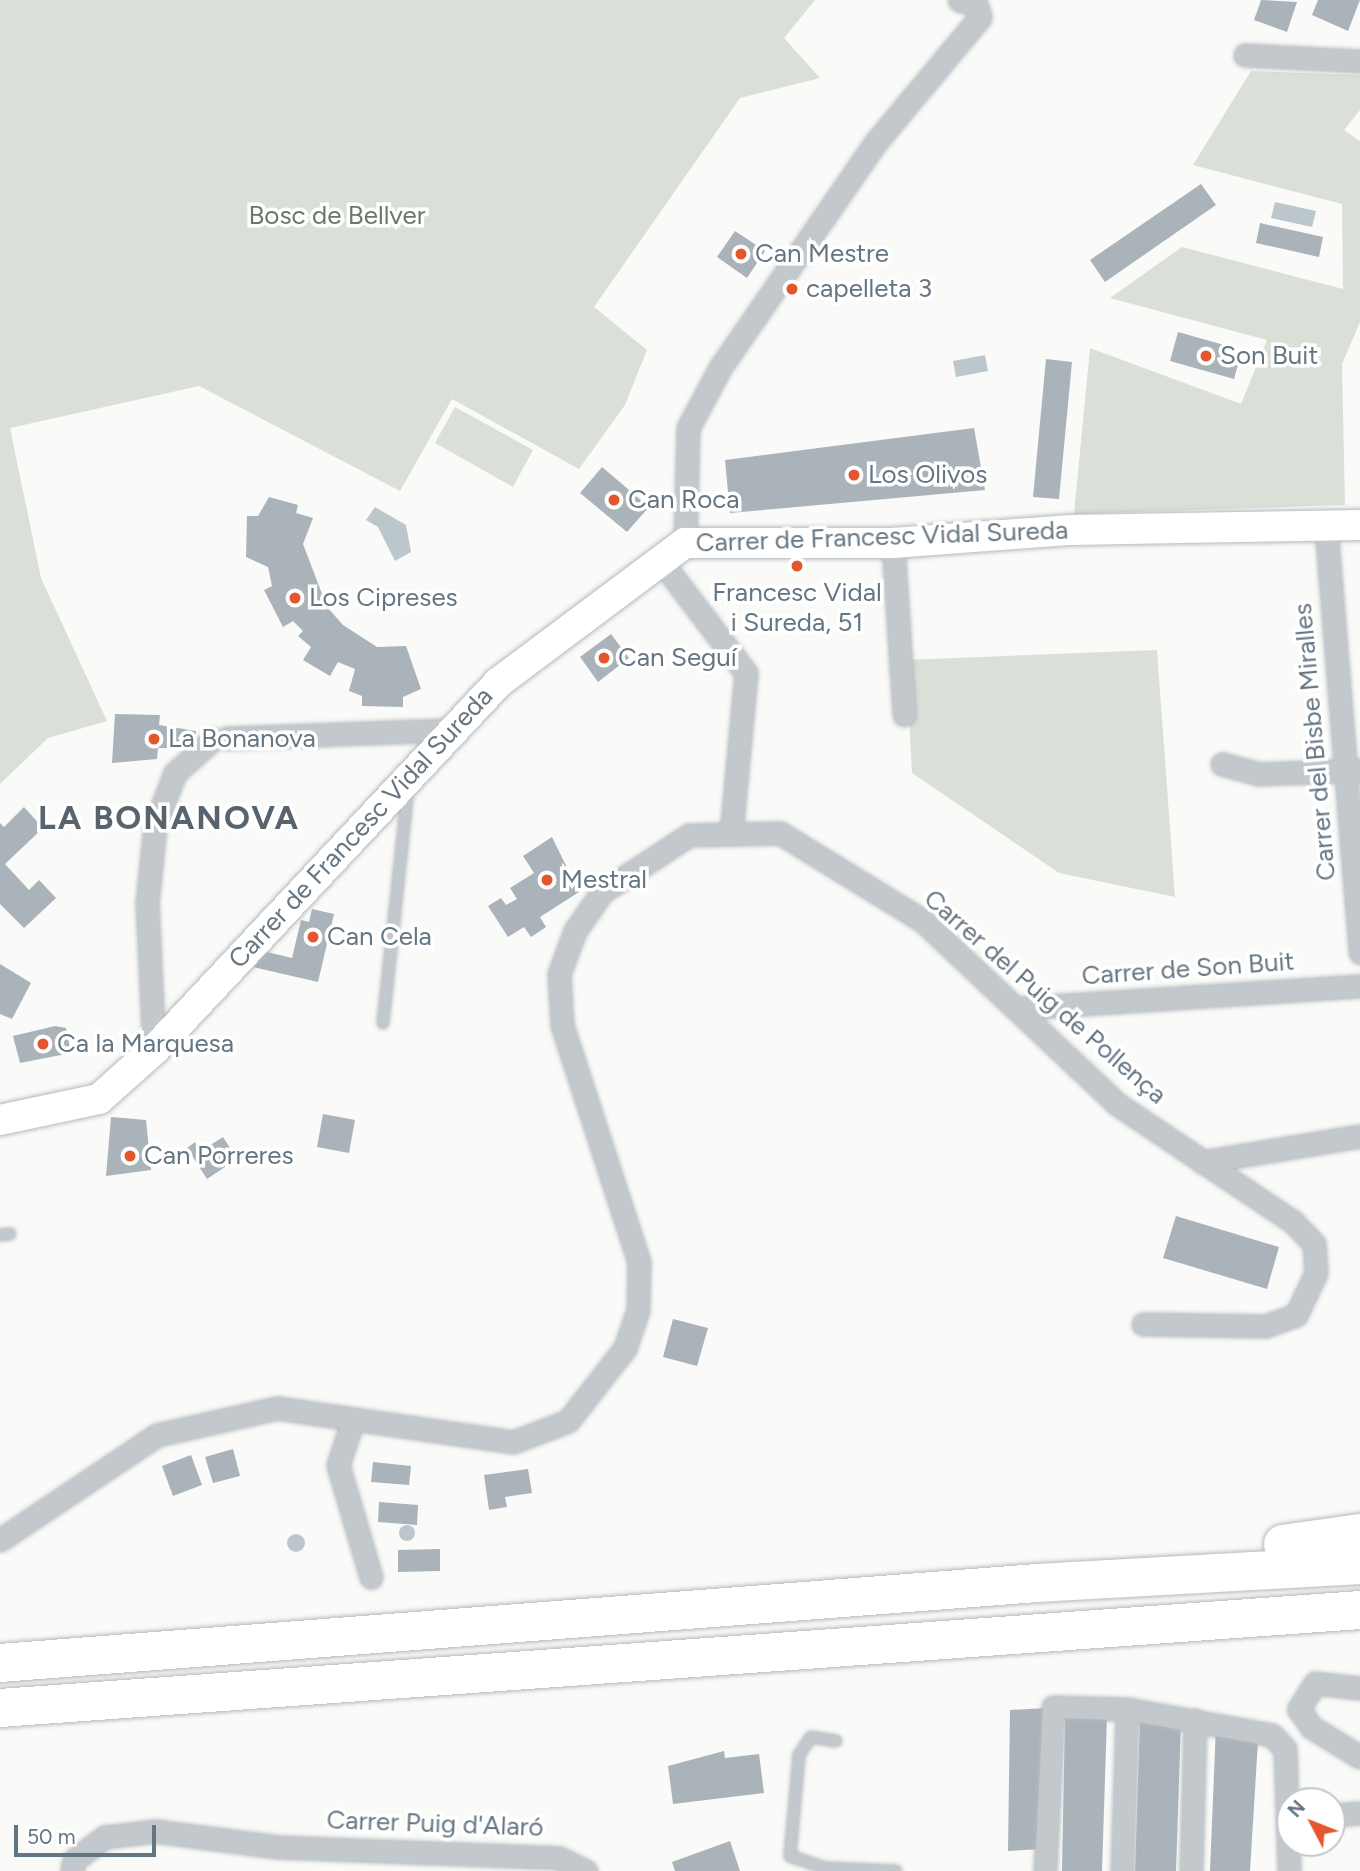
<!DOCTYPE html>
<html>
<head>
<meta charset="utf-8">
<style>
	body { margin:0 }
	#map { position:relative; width:1360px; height:1871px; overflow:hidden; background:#fafaf8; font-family:Figtree,sans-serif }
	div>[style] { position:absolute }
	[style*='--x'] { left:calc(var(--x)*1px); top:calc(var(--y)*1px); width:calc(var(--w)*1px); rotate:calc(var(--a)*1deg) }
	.green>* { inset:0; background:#dadfd7 }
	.water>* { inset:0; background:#bbc7cb }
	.round { border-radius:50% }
	.building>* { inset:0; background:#aab3b9 }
	.roads { filter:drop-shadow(0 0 2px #b3babf) drop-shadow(0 0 2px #b3babf) }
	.lane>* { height:10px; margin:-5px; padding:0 5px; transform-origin:5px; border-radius:5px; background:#c3c8cc }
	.street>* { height:21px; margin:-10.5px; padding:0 10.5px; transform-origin:10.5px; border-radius:10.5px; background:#c3c8cc }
	.secondary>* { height:30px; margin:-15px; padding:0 15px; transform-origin:15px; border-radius:15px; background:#fff }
	.highway>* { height:38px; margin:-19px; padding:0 19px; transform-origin:19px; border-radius:19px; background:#fff }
	.dots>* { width:19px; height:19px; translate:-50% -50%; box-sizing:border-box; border:4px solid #fff; border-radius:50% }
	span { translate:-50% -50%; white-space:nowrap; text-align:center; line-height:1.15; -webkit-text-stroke:7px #fff; paint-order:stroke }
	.park-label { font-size:26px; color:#687a64 }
	.poi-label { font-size:26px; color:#657683 }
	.left { translate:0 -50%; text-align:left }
	.street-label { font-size:26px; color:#657683 }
	.district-label { font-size:33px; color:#57646e; font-weight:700; letter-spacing:2px }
	.north { position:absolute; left:1276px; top:1787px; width:70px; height:70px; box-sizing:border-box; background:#fff; border:2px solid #c1c8cd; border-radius:50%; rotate:312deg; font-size:19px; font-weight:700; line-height:28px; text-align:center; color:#657683 }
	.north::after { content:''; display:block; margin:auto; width:24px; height:32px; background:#e4572e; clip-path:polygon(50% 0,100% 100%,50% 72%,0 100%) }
	.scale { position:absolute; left:14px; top:1825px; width:142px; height:32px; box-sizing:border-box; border:4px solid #657683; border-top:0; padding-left:9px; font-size:21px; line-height:24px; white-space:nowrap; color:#657683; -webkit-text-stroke:5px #fff; paint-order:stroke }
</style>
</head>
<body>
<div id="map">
	<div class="green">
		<div style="clip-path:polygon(0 0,815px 0,784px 38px,820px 78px,740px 98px,594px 307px,647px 350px,625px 405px,579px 469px,452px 399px,400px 491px,199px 386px,10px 428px,41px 578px,107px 721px,48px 738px,0 784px)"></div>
		<div style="clip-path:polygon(1251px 71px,1360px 75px,1360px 110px,1344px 130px,1360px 141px,1360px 322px,1342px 364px,1345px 505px,1074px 514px,1090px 348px,1241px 404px,1267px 340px,1110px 298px,1182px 247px,1343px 289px,1342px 204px,1193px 165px)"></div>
		<div style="clip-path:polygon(455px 407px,533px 450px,513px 487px,435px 443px)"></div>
		<div style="clip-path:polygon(1157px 650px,1175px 897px,1059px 873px,912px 773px,906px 660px)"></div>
	</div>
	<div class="water">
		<div style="clip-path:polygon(1275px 202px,1316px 211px,1312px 227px,1271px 218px)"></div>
		<div style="clip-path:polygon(985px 355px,988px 371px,956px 377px,953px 361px)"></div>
		<div style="clip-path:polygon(375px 507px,406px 525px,411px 552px,395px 561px,378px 527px,366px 520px)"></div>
		<div class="round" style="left:399px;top:1525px;width:16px;height:16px"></div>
		<div class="round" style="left:287px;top:1534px;width:18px;height:18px"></div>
	</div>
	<div class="building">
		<div style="clip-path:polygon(1261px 0,1297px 2px,1287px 32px,1254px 20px)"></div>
		<div style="clip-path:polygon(1318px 0,1360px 0,1348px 31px,1312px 15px)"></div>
		<div style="clip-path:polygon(1201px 184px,1216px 205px,1105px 282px,1090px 260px)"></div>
		<div style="clip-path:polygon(1260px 223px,1323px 237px,1319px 257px,1256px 243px)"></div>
		<div style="clip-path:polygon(735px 231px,765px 251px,747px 278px,717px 257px)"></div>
		<div style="clip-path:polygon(1178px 332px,1242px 350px,1234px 379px,1170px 361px)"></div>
		<div style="clip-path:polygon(1046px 359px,1072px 362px,1059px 499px,1033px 497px)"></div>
		<div style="clip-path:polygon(974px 428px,985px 490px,730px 513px,725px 460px)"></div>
		<div style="clip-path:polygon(602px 467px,649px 507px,627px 532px,580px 493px)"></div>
		<div style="clip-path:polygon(269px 497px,298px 505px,296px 513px,313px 518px,303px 544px,327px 607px,343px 625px,377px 647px,406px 646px,421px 689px,403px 697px,403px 707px,362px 706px,362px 696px,349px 691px,355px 669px,338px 662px,330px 676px,303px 660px,311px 647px,298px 636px,303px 631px,293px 621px,283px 627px,264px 590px,272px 586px,268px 567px,246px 557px,247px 516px,258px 516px)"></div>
		<div style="clip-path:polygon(611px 634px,629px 658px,598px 682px,580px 657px)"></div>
		<div style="clip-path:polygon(115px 714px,160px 715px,159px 725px,196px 731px,194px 748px,158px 748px,157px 759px,112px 763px)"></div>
		<div style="clip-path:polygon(24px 807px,43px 828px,5px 864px,29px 890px,39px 880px,56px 898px,24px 928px,0 904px,0 823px,4px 827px)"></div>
		<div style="clip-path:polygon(552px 837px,579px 892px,540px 917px,546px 927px,531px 937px,524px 927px,508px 937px,488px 906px,501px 898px,506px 905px,517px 899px,510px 888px,534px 873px,523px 856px)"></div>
		<div style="clip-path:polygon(312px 909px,334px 914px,318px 982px,253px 967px,267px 952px,292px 958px,301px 920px,309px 922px)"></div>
		<div style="clip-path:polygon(0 964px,31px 983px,12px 1019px,0 1014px)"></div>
		<div style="clip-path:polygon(55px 1026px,66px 1028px,71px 1053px,20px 1063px,13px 1036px)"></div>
		<div style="clip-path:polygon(323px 1114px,355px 1120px,349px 1153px,317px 1147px)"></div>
		<div style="clip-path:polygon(111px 1117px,146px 1120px,151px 1170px,106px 1176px)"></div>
		<div style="clip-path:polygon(223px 1137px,237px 1159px,207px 1179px,187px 1148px,195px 1142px,201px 1151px)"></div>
		<div style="clip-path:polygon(1176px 1216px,1279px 1247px,1267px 1289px,1163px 1258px)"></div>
		<div style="clip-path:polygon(673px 1319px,708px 1328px,697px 1366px,663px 1357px)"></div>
		<div style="clip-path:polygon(233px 1449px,240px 1476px,213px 1483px,205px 1457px)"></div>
		<div style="clip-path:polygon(191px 1455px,202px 1485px,173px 1496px,162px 1466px)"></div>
		<div style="clip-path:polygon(373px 1462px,411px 1466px,409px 1485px,371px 1482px)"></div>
		<div style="clip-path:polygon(528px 1469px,532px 1493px,505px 1497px,507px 1507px,489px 1510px,484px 1475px)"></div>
		<div style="clip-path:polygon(379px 1502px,418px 1505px,417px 1525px,378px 1522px)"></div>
		<div style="clip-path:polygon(440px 1549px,440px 1571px,398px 1572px,398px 1550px)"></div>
		<div style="clip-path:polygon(1047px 1708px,1042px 1849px,1008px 1851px,1010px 1710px)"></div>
		<div style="clip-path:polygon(1065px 1716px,1107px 1716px,1102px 1871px,1062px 1871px)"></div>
		<div style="clip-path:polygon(1140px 1716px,1181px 1723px,1176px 1871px,1135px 1871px)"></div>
		<div style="clip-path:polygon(1216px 1726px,1258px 1741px,1250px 1871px,1210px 1871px)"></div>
		<div style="clip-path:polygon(724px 1751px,725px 1758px,759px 1754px,764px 1793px,673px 1804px,668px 1766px)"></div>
		<div style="clip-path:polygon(730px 1841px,740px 1871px,675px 1871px,672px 1862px)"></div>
	</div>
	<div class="roads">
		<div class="lane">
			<div style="--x:383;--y:1023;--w:235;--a:-83.9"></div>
			<div style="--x:0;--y:1235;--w:10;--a:-6"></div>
			<div style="--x:836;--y:1741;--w:25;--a:-171"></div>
			<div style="--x:811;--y:1737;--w:22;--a:124"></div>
			<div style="--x:799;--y:1755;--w:101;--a:95.1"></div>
			<div style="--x:790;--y:1856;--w:37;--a:19"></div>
			<div style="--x:825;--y:1868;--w:71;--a:2.4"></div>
		</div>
		<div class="street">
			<div style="--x:1245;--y:55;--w:115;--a:3"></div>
			<div style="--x:1326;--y:526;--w:428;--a:85.4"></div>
			<div style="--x:685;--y:543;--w:115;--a:-88.5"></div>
			<div style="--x:688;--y:428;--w:68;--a:-61.9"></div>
			<div style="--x:720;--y:368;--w:275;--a:-55.4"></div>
			<div style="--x:876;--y:142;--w:163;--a:-50.2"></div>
			<div style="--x:980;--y:17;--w:14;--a:-107"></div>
			<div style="--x:976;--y:4;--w:17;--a:-167"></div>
			<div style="--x:893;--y:543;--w:172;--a:86.3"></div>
			<div style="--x:661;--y:561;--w:141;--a:52.8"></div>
			<div style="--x:746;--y:673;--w:162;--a:95.3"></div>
			<div style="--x:227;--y:738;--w:222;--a:-2.1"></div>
			<div style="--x:1222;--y:764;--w:38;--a:15"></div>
			<div style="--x:1259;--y:774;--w:99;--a:-2.3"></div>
			<div style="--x:1019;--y:1008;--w:342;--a:-3.7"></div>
			<div style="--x:154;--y:1050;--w:146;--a:-92.7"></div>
			<div style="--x:147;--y:904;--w:79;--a:-84.2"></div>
			<div style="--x:155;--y:825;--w:56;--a:-69"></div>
			<div style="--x:175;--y:773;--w:50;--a:-41.7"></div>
			<div style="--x:1202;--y:1162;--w:160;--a:-9.3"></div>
			<div style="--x:353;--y:1420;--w:47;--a:108.4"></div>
			<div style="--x:338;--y:1465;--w:117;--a:73.6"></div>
			<div style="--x:0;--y:1540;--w:189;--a:-33.8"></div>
			<div style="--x:157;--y:1435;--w:123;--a:-12.7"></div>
			<div style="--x:277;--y:1408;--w:238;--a:8.2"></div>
			<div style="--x:513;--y:1442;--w:59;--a:-20.9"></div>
			<div style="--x:568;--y:1421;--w:93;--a:-52"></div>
			<div style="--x:625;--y:1348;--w:40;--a:-71.1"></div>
			<div style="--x:638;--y:1310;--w:48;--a:-88.8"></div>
			<div style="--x:639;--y:1262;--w:249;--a:-108"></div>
			<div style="--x:562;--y:1025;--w:51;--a:-93.4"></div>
			<div style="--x:559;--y:974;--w:46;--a:-69.6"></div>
			<div style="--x:575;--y:931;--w:47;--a:-55.3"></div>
			<div style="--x:602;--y:892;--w:104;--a:-33.2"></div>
			<div style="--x:689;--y:835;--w:91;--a:-1.3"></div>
			<div style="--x:780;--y:833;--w:168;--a:31.6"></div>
			<div style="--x:923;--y:921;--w:267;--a:43.3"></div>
			<div style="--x:1117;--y:1104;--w:212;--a:33.8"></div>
			<div style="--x:1293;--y:1222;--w:30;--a:46"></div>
			<div style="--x:1314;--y:1244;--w:29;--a:86"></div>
			<div style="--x:1316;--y:1273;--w:47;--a:115.5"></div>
			<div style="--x:1296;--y:1315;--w:32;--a:160"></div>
			<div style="--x:1266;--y:1326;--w:123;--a:-179.1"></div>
			<div style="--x:1360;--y:1688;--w:45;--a:-173.7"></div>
			<div style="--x:1315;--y:1683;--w:31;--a:122"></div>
			<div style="--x:1299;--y:1709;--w:22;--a:56"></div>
			<div style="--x:1311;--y:1727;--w:57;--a:31.5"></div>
			<div style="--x:1332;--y:1815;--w:28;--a:-4"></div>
			<div style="--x:72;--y:1871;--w:11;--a:-80"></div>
			<div style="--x:74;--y:1860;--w:39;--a:-37"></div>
			<div style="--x:105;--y:1837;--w:50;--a:-6.8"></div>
			<div style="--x:155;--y:1831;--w:124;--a:7.4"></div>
			<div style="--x:278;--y:1847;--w:281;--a:2.2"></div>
			<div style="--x:559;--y:1858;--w:30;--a:26"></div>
			<div style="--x:1045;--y:1871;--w:164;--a:-87.2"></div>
			<div style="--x:1053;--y:1707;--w:74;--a:1.5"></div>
			<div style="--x:1127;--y:1709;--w:147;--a:10.2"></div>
			<div style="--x:1272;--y:1735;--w:19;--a:47"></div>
			<div style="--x:1285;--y:1749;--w:122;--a:88.1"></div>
			<div style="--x:1122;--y:1871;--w:162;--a:-88.2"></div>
			<div style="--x:1191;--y:1871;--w:151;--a:-88.5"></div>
		</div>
		<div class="secondary">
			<div style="--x:0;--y:1120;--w:101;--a:-12"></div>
			<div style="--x:99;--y:1099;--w:74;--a:-41.7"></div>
			<div style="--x:154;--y:1050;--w:504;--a:-46.85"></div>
			<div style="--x:499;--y:682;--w:232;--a:-36.8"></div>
			<div style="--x:685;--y:543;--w:208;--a:0"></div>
			<div style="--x:893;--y:543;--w:179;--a:-4.2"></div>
			<div style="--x:1072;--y:530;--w:288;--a:-1"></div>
		</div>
		<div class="highway">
			<div style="--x:1283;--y:1544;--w:78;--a:-8.1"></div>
			<div style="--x:0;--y:1663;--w:1041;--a:-4.41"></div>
			<div style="--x:1038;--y:1583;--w:323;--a:-3.2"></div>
			<div style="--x:0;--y:1708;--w:1364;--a:-4.12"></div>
		</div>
	</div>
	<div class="dots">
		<div style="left:741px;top:254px;background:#e4572e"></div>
		<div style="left:792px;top:289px;background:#e4572e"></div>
		<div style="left:1206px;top:356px;background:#e4572e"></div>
		<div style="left:854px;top:475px;background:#e4572e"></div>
		<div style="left:614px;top:500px;background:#e4572e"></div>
		<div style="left:797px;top:566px;background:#e4572e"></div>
		<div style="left:295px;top:598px;background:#e4572e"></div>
		<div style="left:604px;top:658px;background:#e4572e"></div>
		<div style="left:154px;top:739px;background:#e4572e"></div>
		<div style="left:547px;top:880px;background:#e4572e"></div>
		<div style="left:313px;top:937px;background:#e4572e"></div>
		<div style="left:43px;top:1044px;background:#e4572e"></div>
		<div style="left:130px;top:1156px;background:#e4572e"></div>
	</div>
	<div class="park-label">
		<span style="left:337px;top:216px">Bosc de Bellver</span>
	</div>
	<div class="poi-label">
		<span class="left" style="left:755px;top:254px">Can Mestre</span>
		<span class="left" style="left:806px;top:289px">capelleta 3</span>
		<span class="left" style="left:1220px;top:356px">Son Buit</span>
		<span class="left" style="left:868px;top:475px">Los Olivos</span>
		<span class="left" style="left:628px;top:500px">Can Roca</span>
		<span style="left:797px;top:608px">Francesc Vidal<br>i Sureda, 51</span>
		<span class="left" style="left:309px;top:598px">Los Cipreses</span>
		<span class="left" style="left:618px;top:658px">Can Seguí</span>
		<span class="left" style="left:168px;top:739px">La Bonanova</span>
		<span class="left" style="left:561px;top:880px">Mestral</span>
		<span class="left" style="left:327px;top:937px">Can Cela</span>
		<span class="left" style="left:57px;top:1044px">Ca la Marquesa</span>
		<span class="left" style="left:144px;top:1156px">Can Porreres</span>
	</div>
	<div class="street-label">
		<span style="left:882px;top:537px;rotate:-2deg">Carrer de Francesc Vidal Sureda</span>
		<span style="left:1315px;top:742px;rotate:-95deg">Carrer del Bisbe Miralles</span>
		<span style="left:361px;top:828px;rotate:-47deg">Carrer de Francesc Vidal Sureda</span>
		<span style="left:1188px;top:969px;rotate:-4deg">Carrer de Son Buit</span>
		<span style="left:1045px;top:997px;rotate:41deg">Carrer del Puig de Pollença</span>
		<span style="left:435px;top:1824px;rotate:2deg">Carrer Puig d'Alaró</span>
	</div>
	<div class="district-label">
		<span style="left:169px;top:818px">LA BONANOVA</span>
	</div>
	<div class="north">N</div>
	<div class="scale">50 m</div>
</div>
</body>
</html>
